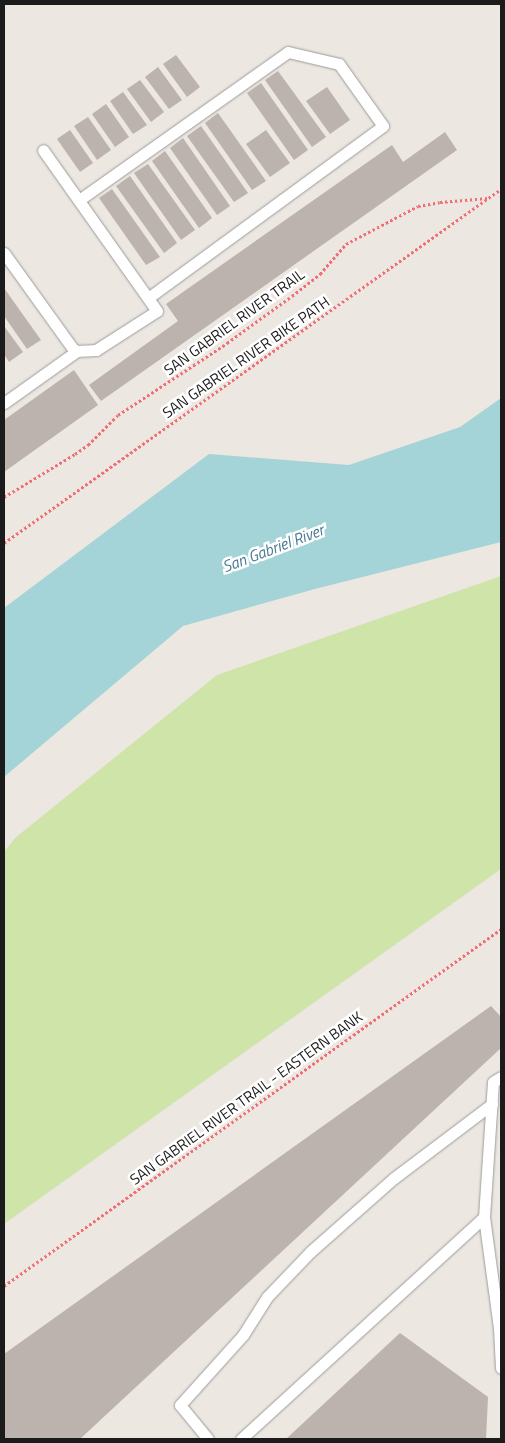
<!DOCTYPE html>
<html>
<head>
<meta charset="utf-8">
<style>
	body { margin:0 }
	#map { position:relative; width:505px; height:1443px; overflow:hidden; background:#ece7e1; font-family:"Titillium Web",sans-serif }
	div>[style] { position:absolute }
	[style*='--x'] { left:calc(var(--x)*1px); top:calc(var(--y)*1px); width:calc(var(--w)*1px); rotate:calc(var(--a)*1deg) }
	.grass>* { inset:0; background:#cfe4a9 }
	.water>* { inset:0; background:#a4d4d8 }
	.building>* { inset:0; background:#bcb2ae }
	.path>* { height:3px; margin-top:-1.5px; transform-origin:0; background:repeating-linear-gradient(90deg,#f06e75 0 2.5px,transparent 0 5px) }
	.roads { filter:drop-shadow(0 0 1px #9c9c9c) drop-shadow(0 0 1px #9c9c9c) }
	.lane>* { height:11px; margin:-5.5px; padding:0 5.5px; transform-origin:5.5px; border-radius:5.5px; background:#fff }
	span { translate:-50% -50%; white-space:nowrap; text-align:center; line-height:1.15; -webkit-text-stroke:5px #fff; paint-order:stroke }
	.street-label { font-size:15px; color:#1b1b1b }
	.water-label { font-size:16px; color:#497a95; font-style:italic }
	.frame { position:absolute; inset:0; border:5px solid #1b1b1b; pointer-events:none }
</style>
</head>
<body>
<div id="map">
	<div class="grass">
		<div style="clip-path:polygon(501px 576px,501px 869px,4px 1224px,4px 852px,15px 838px,217px 675px)"></div>
	</div>
	<div class="water">
		<div style="clip-path:polygon(501px 398px,501px 542px,315px 589px,183px 626px,4px 777px,4px 608px,209px 454px,349px 465px,460px 427px)"></div>
	</div>
	<div class="building">
		<div style="clip-path:polygon(176px 55px,200px 87px,187px 97px,163px 64px)"></div>
		<div style="clip-path:polygon(158px 67px,182px 100px,169px 109px,145px 77px)"></div>
		<div style="clip-path:polygon(278px 71px,326px 137px,312px 147px,265px 80px)"></div>
		<div style="clip-path:polygon(140px 80px,164px 112px,151px 122px,127px 89px)"></div>
		<div style="clip-path:polygon(261px 83px,308px 150px,294px 160px,247px 93px)"></div>
		<div style="clip-path:polygon(327px 87px,350px 120px,330px 134px,306px 101px)"></div>
		<div style="clip-path:polygon(123px 92px,147px 125px,133px 134px,110px 101px)"></div>
		<div style="clip-path:polygon(106px 104px,129px 137px,115px 147px,92px 114px)"></div>
		<div style="clip-path:polygon(218px 113px,266px 181px,252px 190px,205px 123px)"></div>
		<div style="clip-path:polygon(88px 117px,111px 150px,97px 160px,74px 126px)"></div>
		<div style="clip-path:polygon(201px 126px,248px 193px,234px 202px,187px 136px)"></div>
		<div style="clip-path:polygon(70px 130px,93px 163px,80px 172px,57px 139px)"></div>
		<div style="clip-path:polygon(266px 130px,290px 163px,270px 177px,246px 144px)"></div>
		<div style="clip-path:polygon(445px 132px,457px 150px,101px 401px,89px 385px,178px 321px,166px 304px,392px 145px,403px 162px)"></div>
		<div style="clip-path:polygon(183px 138px,230px 206px,217px 215px,170px 148px)"></div>
		<div style="clip-path:polygon(165px 151px,212px 218px,199px 228px,152px 161px)"></div>
		<div style="clip-path:polygon(148px 164px,195px 230px,181px 240px,134px 173px)"></div>
		<div style="clip-path:polygon(130px 176px,177px 243px,164px 253px,116px 186px)"></div>
		<div style="clip-path:polygon(112px 189px,160px 257px,146px 265px,99px 198px)"></div>
		<div style="clip-path:polygon(4px 288px,41px 340px,27px 349px,4px 316px)"></div>
		<div style="clip-path:polygon(4px 326px,23px 352px,9px 362px,4px 354px)"></div>
		<div style="clip-path:polygon(74px 370px,98px 405px,4px 472px,4px 420px)"></div>
		<div style="clip-path:polygon(491px 1006px,501px 1017px,501px 1048px,80px 1439px,4px 1439px,4px 1354px)"></div>
		<div style="clip-path:polygon(400px 1333px,488px 1397px,486px 1439px,286px 1439px)"></div>
	</div>
	<div class="path">
		<div style="--x:4;--y:497;--w:83;--a:-31.2"></div>
		<div style="--x:75;--y:454;--w:16;--a:-35"></div>
		<div style="--x:88;--y:445;--w:42;--a:-45"></div>
		<div style="--x:118;--y:415;--w:131;--a:-33.4"></div>
		<div style="--x:227;--y:343;--w:80;--a:-35.9"></div>
		<div style="--x:292;--y:296;--w:36;--a:-38"></div>
		<div style="--x:320;--y:274;--w:40;--a:-49"></div>
		<div style="--x:346;--y:244;--w:81;--a:-27.8"></div>
		<div style="--x:418;--y:206;--w:22;--a:-10"></div>
		<div style="--x:440;--y:202;--w:48;--a:-4.8"></div>
		<div style="--x:4;--y:543;--w:610;--a:-35.46"></div>
		<div style="--x:4;--y:1286;--w:612;--a:-35.69"></div>
	</div>
	<div class="roads">
		<div class="lane">
			<div style="--x:79;--y:200;--w:256;--a:-35.3"></div>
			<div style="--x:288;--y:52;--w:52;--a:13.2"></div>
			<div style="--x:339;--y:64;--w:76;--a:54.6"></div>
			<div style="--x:383;--y:126;--w:291;--a:143.8"></div>
			<div style="--x:4;--y:253;--w:118;--a:54.3"></div>
			<div style="--x:73;--y:349;--w:4;--a:27"></div>
			<div style="--x:77;--y:351;--w:19;--a:-3"></div>
			<div style="--x:96;--y:350;--w:72;--a:-32.6"></div>
			<div style="--x:157;--y:311;--w:197;--a:-125.3"></div>
			<div style="--x:4;--y:403;--w:90;--a:-35.5"></div>
			<div style="--x:484;--y:1217;--w:112;--a:82.3"></div>
			<div style="--x:499;--y:1328;--w:40;--a:87.1"></div>
			<div style="--x:208;--y:1439;--w:44;--a:-129.5"></div>
			<div style="--x:180;--y:1405;--w:94;--a:-48"></div>
			<div style="--x:243;--y:1335;--w:45;--a:-57.7"></div>
			<div style="--x:267;--y:1297;--w:62;--a:-46.3"></div>
			<div style="--x:310;--y:1252;--w:112;--a:-41.4"></div>
			<div style="--x:394;--y:1178;--w:123;--a:-37.1"></div>
			<div style="--x:241;--y:1439;--w:329;--a:-42.4"></div>
			<div style="--x:484;--y:1217;--w:135;--a:-86.2"></div>
			<div style="--x:493;--y:1082;--w:9;--a:-32"></div>
		</div>
	</div>
	<div class="street-label">
		<span style="left:234px;top:322px;rotate:-36deg">SAN GABRIEL RIVER TRAIL</span>
		<span style="left:246px;top:357px;rotate:-35deg">SAN GABRIEL RIVER BIKE PATH</span>
		<span style="left:246px;top:1098px;rotate:-36deg">SAN GABRIEL RIVER TRAIL - EASTERN BANK</span>
	</div>
	<div class="water-label">
		<span style="left:273px;top:548px;rotate:-21deg">San Gabriel River</span>
	</div>
	<div class="frame"></div>
</div>
</body>
</html>
